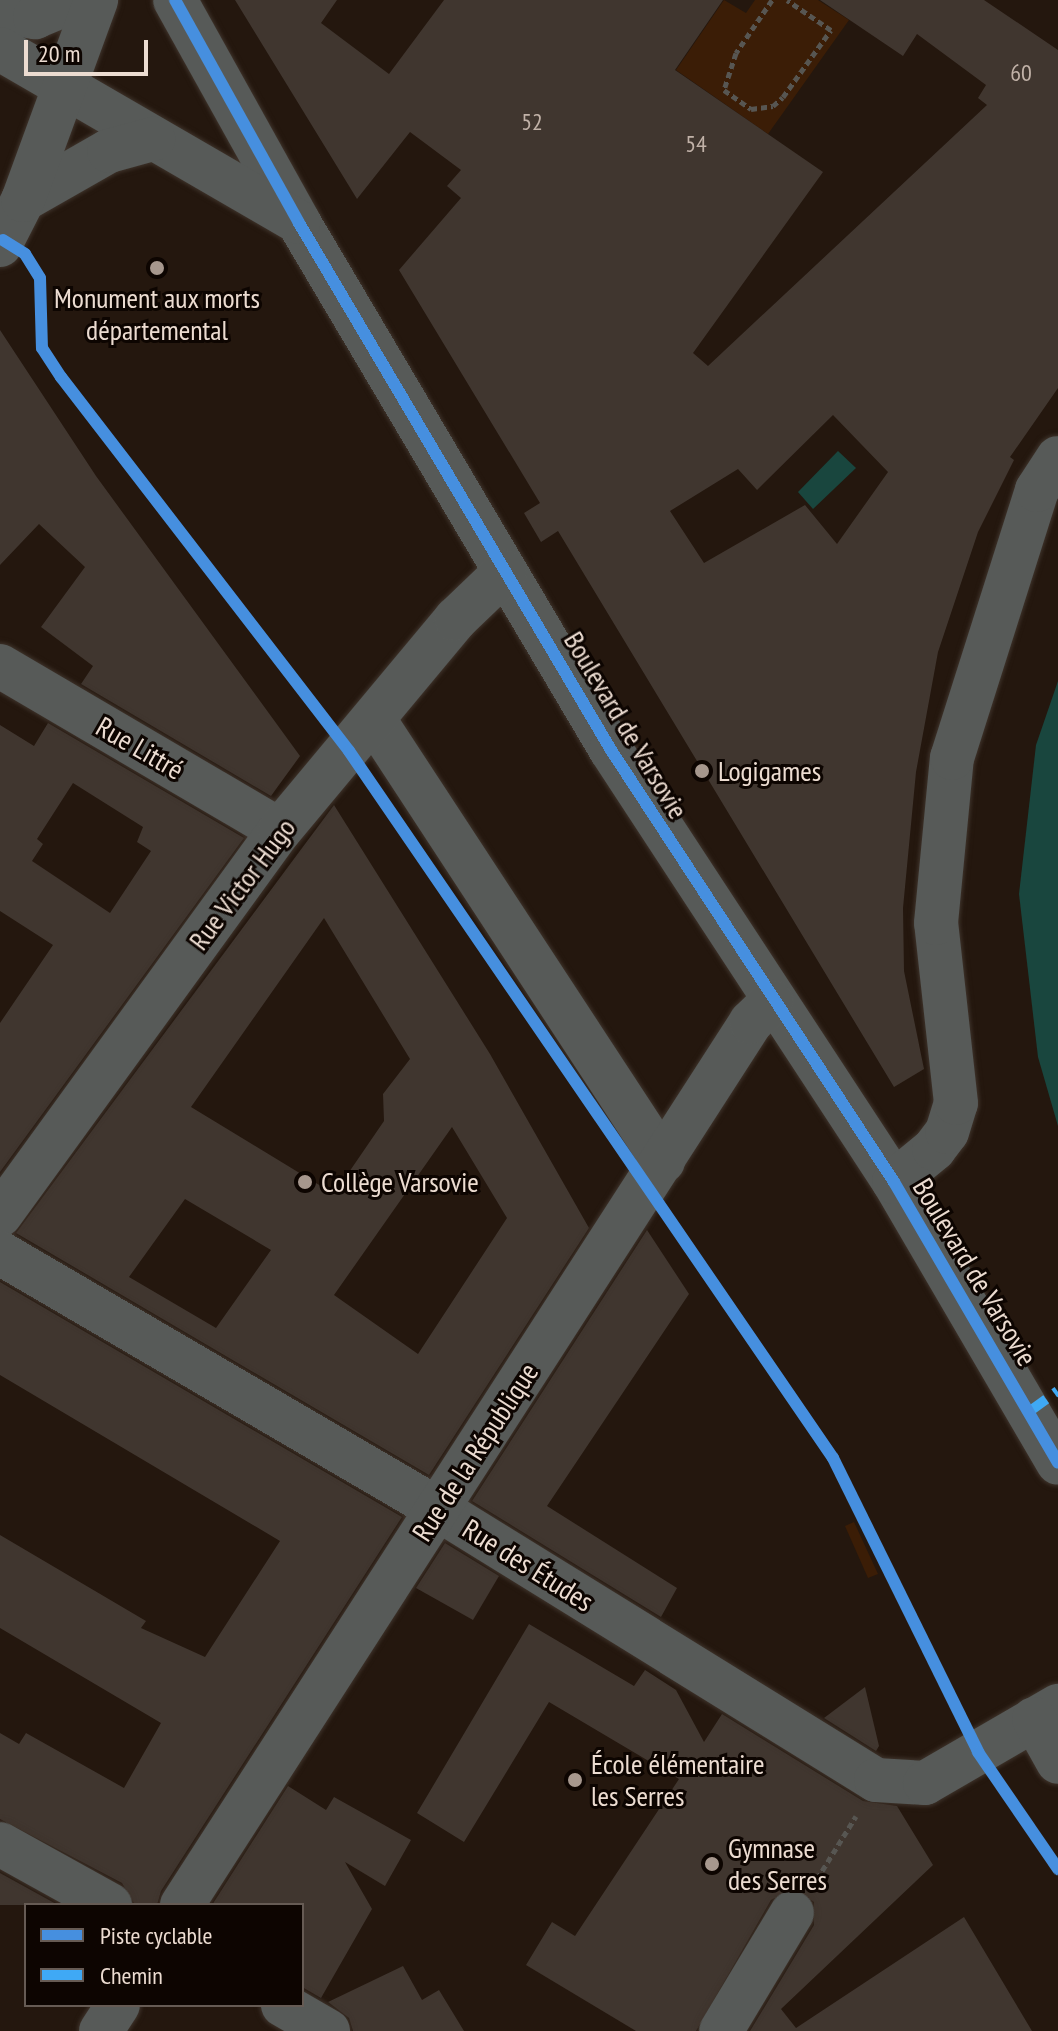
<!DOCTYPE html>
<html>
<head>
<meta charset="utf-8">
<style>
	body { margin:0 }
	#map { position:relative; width:1058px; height:2031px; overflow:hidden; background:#24170e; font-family:"PT Sans Narrow",sans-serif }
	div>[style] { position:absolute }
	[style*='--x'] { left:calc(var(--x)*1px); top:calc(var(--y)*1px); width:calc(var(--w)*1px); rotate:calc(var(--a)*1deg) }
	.green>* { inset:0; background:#3b1d06 }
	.water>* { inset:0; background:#19463e }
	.building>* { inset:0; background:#40362f }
	.path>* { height:5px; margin-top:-2.5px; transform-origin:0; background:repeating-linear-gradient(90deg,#575652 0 6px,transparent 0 10px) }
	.roads { filter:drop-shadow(0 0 2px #3e332b) drop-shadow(0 0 2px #3e332b) }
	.minor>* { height:44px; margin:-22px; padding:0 22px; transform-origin:22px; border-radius:22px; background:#575a58 }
	.quiet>* { height:10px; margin-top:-5px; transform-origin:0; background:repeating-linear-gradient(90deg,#3fa9f5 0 20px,transparent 0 30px) }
	.cycleway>* { height:12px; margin:-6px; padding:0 6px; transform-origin:6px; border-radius:6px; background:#468fdf }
	.dots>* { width:22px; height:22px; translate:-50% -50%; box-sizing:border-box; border:4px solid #0d0501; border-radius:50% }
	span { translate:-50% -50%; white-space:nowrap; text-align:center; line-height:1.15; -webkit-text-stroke:6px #0d0501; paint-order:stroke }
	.number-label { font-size:24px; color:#c1b2a8 }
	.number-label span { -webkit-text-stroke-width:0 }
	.poi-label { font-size:28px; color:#ecdcd1 }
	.left { translate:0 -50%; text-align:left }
	.street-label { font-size:28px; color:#ecdcd1 }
	.legend { position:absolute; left:24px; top:1903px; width:280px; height:104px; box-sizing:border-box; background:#0d0501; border:2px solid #665b54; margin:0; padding:10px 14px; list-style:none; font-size:24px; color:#ecdcd1 }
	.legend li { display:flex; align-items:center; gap:16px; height:40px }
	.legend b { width:40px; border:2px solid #665b54 }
	.scale { position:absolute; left:24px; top:40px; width:124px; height:36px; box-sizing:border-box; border:4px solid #ecdcd1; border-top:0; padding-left:10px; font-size:24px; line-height:28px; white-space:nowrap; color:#ecdcd1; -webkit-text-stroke:6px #0d0501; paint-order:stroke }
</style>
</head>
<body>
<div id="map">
	<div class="green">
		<div style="clip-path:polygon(724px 0,746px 13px,755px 0,818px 0,849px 20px,768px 134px,676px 70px)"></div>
		<div style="clip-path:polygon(854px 1522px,878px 1574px,868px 1578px,845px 1526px)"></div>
	</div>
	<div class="water">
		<div style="clip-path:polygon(838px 451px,856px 468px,813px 509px,798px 492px)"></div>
		<div style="clip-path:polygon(1058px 681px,1058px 1126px,1038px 1057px,1019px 894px,1036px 745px)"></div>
	</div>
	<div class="building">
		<div style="clip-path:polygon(evenodd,235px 0,337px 0,321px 23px,389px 74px,444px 0,723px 0,675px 70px,823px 172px,693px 353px,708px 366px,987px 105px,978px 98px,986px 85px,917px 34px,903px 56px,820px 0,984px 0,1058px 50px,1058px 388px,1010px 457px,1014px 460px,978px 532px,938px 652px,916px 772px,903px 908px,904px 971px,924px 1069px,894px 1087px,558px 531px,541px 542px,524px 513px,540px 503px,399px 270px,461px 198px,447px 186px,461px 170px,410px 132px,357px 199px,235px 0,833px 415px,888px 472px,837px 544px,805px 505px,704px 563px,670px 511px,738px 469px,757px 490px,833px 415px)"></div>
		<div style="clip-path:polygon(0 330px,96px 476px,300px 756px,271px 796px,81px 684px,93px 666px,41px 627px,85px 567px,39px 524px,0 565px)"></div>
		<div style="clip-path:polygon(evenodd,48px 723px,244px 838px,0 1172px,0 1023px,53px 945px,0 911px,0 725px,34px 746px,48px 723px,73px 783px,143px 827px,137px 842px,151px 851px,110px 913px,32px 861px,43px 844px,37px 839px,73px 783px)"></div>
		<div style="clip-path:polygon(evenodd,334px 805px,490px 1054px,589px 1228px,429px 1475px,16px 1233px,334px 805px,324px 918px,410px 1059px,383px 1094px,384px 1121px,334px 1194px,191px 1107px,324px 918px,334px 805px,452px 1127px,507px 1218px,418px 1354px,334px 1295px,452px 1127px,334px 805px,185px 1199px,271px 1250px,216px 1328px,129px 1277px,185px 1199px)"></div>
		<div style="clip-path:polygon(647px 1230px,689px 1294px,547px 1506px,677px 1588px,661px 1617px,472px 1501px)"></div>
		<div style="clip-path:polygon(0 1282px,402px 1517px,161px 1891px,157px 1905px,135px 1905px,122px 1883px,0 1819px,0 1733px,19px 1744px,26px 1733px,124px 1788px,161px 1723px,0 1628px,0 1535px,146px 1621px,141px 1628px,205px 1657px,280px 1541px,0 1375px)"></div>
		<div style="clip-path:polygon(445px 1543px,499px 1576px,473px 1620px,416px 1588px)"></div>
		<div style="clip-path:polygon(529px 1624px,634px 1686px,645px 1670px,676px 1690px,704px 1742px,722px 1714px,863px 1801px,897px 1806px,933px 1865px,781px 2009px,796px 2028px,964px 1917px,1032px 2031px,750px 2031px,814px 1925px,814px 1902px,793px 1888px,771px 1900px,696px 2031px,636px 2031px,526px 1965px,552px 1922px,575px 1936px,679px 1779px,549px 1702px,464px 1842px,417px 1813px)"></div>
		<div style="clip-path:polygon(865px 1687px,879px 1746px,876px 1751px,824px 1718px)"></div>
		<div style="clip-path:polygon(288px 1786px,326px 1810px,334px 1797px,411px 1840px,385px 1886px,345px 1862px,372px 1909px,321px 1998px,302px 1987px,302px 1905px,212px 1905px)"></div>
		<div style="clip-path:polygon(0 1873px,58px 1905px,0 1905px)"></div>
		<div style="clip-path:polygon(403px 1966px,422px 2000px,439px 1990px,464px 2031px,353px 2031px,349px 2018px,328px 2002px)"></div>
	</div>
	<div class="path">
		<div style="--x:772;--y:0;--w:64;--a:124.2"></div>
		<div style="--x:736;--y:53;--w:39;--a:108"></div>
		<div style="--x:724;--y:90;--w:33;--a:35"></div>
		<div style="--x:751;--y:109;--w:22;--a:-8"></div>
		<div style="--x:773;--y:106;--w:13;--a:-42"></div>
		<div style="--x:783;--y:97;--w:82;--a:-54.4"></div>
		<div style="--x:831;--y:30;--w:53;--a:-145.7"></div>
		<div style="--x:33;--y:267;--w:13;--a:58"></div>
		<div style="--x:40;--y:278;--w:70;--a:88.4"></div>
		<div style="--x:42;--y:348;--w:35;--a:57"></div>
		<div style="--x:61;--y:377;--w:425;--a:52.5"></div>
		<div style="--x:670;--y:1223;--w:286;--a:55.3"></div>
		<div style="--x:833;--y:1458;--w:288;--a:63.6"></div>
		<div style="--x:1002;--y:1787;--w:99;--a:55.7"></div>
		<div style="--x:817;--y:1879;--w:74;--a:-58.2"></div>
	</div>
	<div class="roads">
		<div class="minor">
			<div style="--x:175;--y:0;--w:255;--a:60.9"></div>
			<div style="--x:299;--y:223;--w:612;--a:59.37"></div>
			<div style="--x:611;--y:750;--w:516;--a:56.77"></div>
			<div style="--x:894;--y:1182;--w:325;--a:59.7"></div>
			<div style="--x:0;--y:11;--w:36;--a:10"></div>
			<div style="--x:35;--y:17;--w:44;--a:-22.5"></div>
			<div style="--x:0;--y:49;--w:345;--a:30.1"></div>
			<div style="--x:23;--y:200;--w:99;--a:-29.7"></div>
			<div style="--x:109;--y:151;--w:46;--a:-15.3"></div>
			<div style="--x:0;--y:245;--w:51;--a:-62.9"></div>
			<div style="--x:23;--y:200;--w:213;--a:-69.9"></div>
			<div style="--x:0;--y:666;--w:324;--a:30.4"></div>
			<div style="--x:375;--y:721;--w:526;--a:56.79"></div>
			<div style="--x:894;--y:1182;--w:52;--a:-39.5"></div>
			<div style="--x:934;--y:1149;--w:21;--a:-53"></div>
			<div style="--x:947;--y:1132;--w:30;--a:-73"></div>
			<div style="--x:956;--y:1103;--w:181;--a:-96.3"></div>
			<div style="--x:936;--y:923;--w:166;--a:-84.5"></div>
			<div style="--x:952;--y:758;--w:281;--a:-72.4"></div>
			<div style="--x:1037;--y:490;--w:38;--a:-57"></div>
			<div style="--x:0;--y:1215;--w:476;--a:-54"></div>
			<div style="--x:280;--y:830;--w:275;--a:-50.2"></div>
			<div style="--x:456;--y:619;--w:68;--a:-43.8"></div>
			<div style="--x:0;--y:1253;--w:507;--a:30.31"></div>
			<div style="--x:438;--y:1509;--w:515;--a:31.75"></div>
			<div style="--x:876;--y:1780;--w:49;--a:3.5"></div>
			<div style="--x:925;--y:1783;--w:154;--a:-30.1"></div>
			<div style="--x:1034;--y:1719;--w:49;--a:60.8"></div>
			<div style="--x:0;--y:1844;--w:126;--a:29"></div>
			<div style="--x:182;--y:1905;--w:1050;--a:-57.2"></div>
			<div style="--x:751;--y:1022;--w:29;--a:-44"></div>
			<div style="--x:283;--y:2005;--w:52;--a:30"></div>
			<div style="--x:101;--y:2031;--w:31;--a:-57"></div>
			<div style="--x:721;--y:2031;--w:138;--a:-59"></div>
		</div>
	</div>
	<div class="quiet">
		<div style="--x:1030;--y:1411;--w:34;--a:-36"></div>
	</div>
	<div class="cycleway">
		<div style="--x:175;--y:0;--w:255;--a:60.9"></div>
		<div style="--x:299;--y:223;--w:612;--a:59.37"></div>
		<div style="--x:611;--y:750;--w:516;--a:56.77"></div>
		<div style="--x:894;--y:1182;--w:325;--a:59.7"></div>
		<div style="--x:3;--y:240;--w:26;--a:32"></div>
		<div style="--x:25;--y:254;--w:28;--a:58"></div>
		<div style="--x:40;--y:278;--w:70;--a:88.4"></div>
		<div style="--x:42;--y:348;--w:35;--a:57"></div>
		<div style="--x:61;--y:377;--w:472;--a:52.4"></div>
		<div style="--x:349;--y:751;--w:857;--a:55.61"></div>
		<div style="--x:833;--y:1458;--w:328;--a:63.7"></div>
		<div style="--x:978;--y:1752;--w:142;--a:55.6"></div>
	</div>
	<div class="dots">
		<div style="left:157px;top:268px;background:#a6978d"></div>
		<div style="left:702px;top:771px;background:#a6978d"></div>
		<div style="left:305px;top:1182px;background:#a6978d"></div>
		<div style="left:575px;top:1780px;background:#a6978d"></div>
		<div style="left:712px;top:1864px;background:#a6978d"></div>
	</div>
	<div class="number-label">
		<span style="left:1021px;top:73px">60</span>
		<span style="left:532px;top:122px">52</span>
		<span style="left:696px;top:144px">54</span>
	</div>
	<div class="poi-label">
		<span style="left:157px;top:314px">Monument aux morts<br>départemental</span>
		<span class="left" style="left:718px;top:771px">Logigames</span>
		<span class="left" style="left:321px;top:1182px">Collège Varsovie</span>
		<span class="left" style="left:591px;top:1780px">École élémentaire<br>les Serres</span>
		<span class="left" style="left:728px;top:1864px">Gymnase<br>des Serres</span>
	</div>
	<div class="street-label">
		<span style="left:626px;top:725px;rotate:59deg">Boulevard de Varsovie</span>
		<span style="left:140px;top:748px;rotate:30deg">Rue Littré</span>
		<span style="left:242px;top:884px;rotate:-53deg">Rue Victor Hugo</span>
		<span style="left:975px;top:1272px;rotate:59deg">Boulevard de Varsovie</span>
		<span style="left:475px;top:1452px;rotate:-57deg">Rue de la République</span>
		<span style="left:528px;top:1565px;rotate:32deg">Rue des Études</span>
	</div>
	<ul class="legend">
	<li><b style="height:10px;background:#468fdf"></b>Piste cyclable</li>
	<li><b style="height:10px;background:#3fa9f5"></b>Chemin</li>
	</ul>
	<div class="scale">20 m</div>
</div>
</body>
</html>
